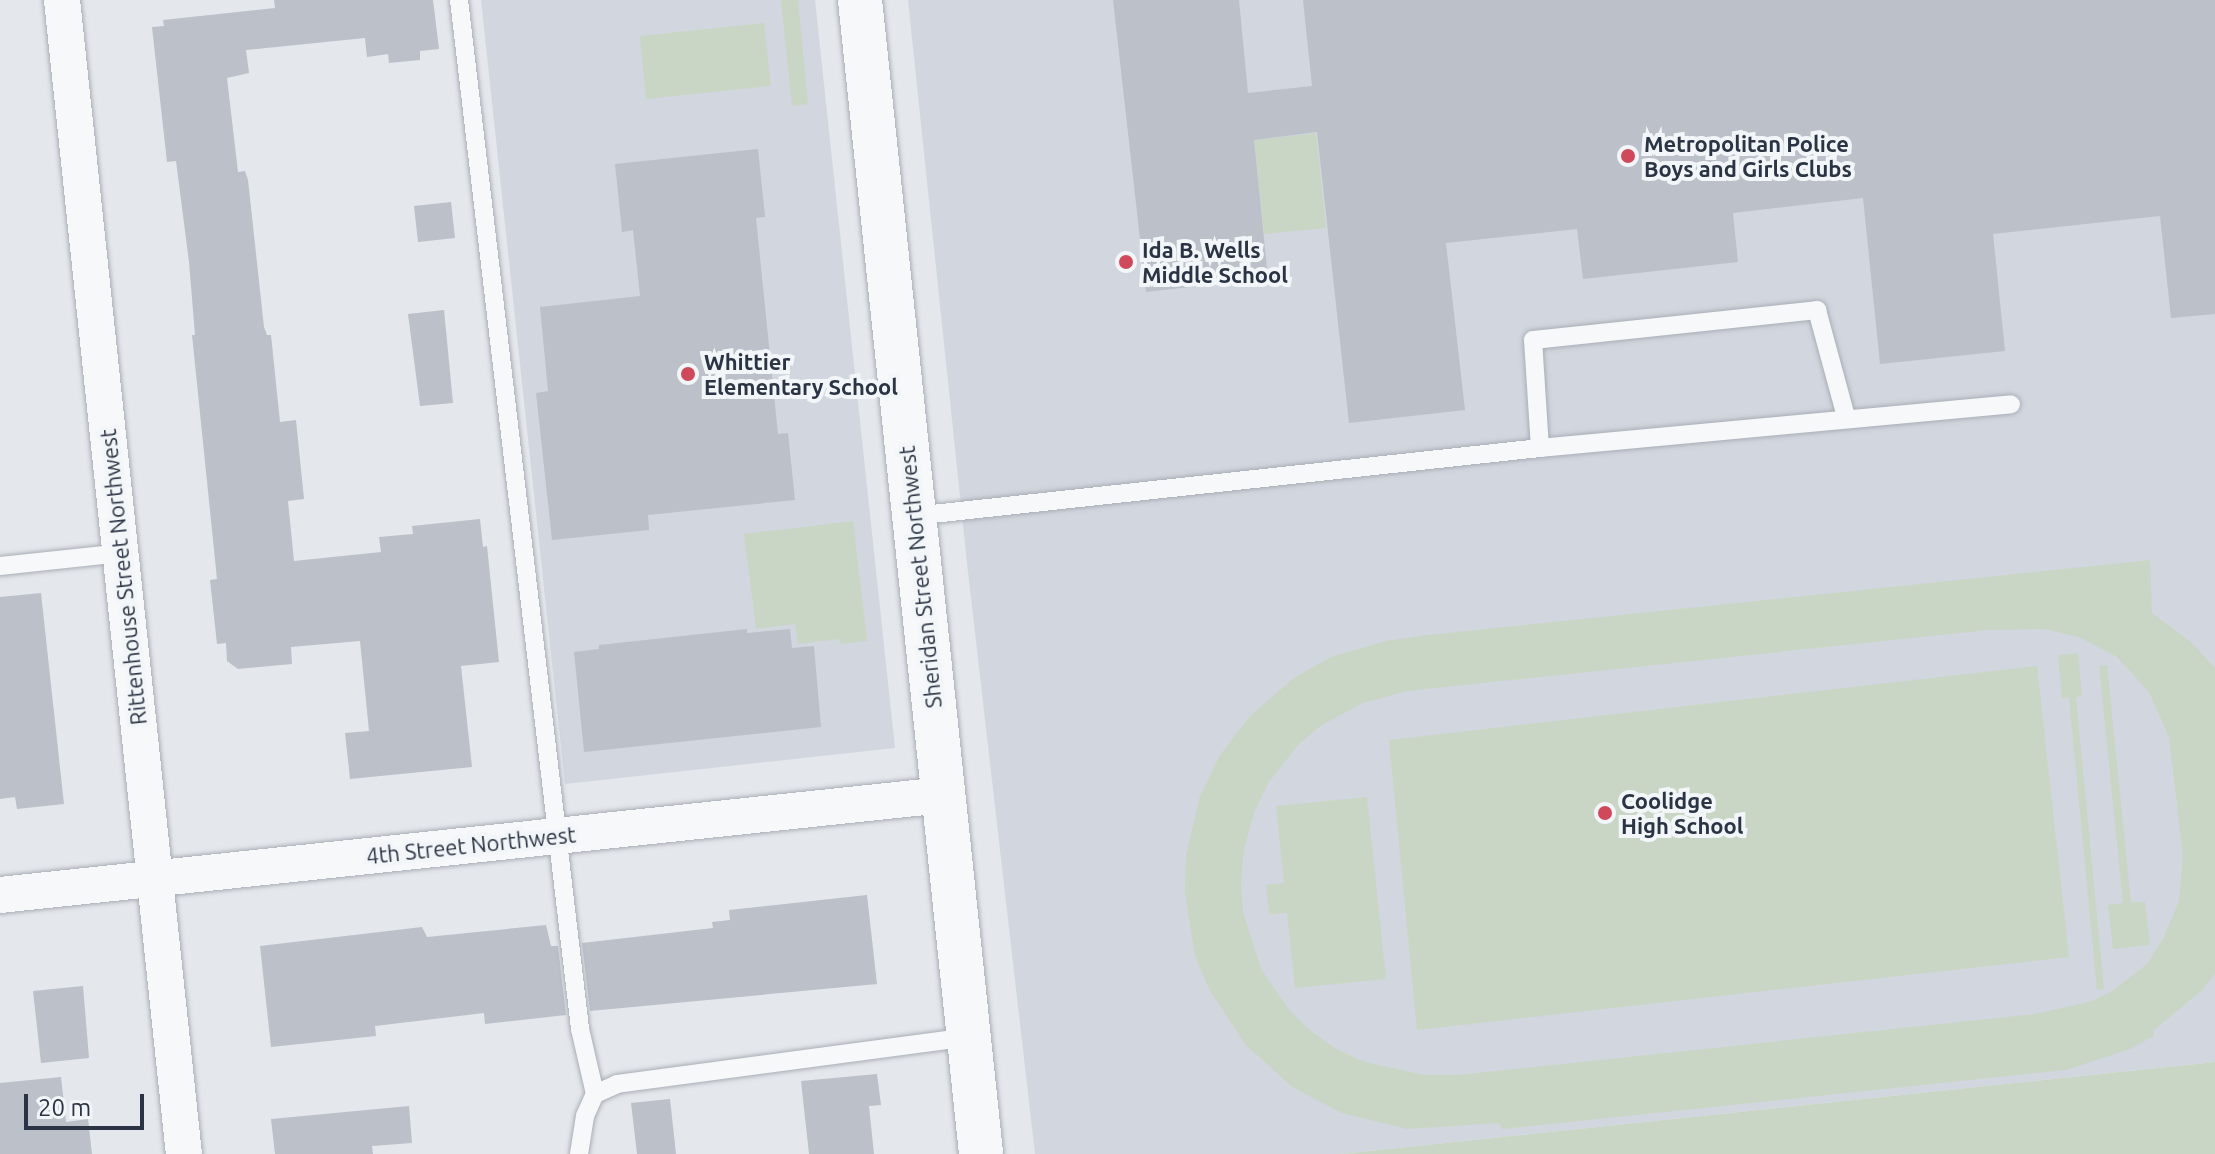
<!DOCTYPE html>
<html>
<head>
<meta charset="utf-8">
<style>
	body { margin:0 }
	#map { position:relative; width:2215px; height:1154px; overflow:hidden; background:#e4e7ec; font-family:Ubuntu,sans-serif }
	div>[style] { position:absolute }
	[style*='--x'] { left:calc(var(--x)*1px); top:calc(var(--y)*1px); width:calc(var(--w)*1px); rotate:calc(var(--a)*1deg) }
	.built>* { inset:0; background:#d2d6de }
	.green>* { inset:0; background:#c9d6c5 }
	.building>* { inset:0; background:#bbc0c9 }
	.roads { filter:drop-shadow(0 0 2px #a9aeb6) drop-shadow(0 0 2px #a9aeb6) }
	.service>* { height:18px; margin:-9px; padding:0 9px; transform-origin:9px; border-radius:9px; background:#f6f8fa }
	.minor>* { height:36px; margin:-18px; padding:0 18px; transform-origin:18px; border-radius:18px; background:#f6f8fa }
	.tertiary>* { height:44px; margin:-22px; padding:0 22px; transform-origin:22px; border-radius:22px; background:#f6f8fa }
	.dots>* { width:22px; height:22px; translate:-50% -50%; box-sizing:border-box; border:4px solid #f3f6f9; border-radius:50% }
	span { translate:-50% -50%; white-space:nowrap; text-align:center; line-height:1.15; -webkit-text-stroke:8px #f3f6f9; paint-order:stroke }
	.poi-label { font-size:22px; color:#2b3444; font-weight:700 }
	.left { translate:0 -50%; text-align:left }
	.street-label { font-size:22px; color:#2b3444 }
	.scale { position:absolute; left:24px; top:1094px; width:120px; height:36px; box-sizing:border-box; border:4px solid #2b3444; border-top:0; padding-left:10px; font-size:24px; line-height:28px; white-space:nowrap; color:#2b3444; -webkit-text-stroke:6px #f3f6f9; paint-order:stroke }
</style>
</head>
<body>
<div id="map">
	<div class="built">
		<div style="clip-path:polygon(481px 0,815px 0,895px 748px,565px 784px)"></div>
		<div style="clip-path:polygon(908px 0,2215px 0,2215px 1062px,1341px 1154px,1035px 1154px,967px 563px)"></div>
	</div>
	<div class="green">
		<div style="clip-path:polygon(781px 0,798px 0,808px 104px,792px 106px)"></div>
		<div style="clip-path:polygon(764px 23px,771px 86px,646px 99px,640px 36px)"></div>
		<div style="clip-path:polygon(1316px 133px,1326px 228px,1264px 234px,1254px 140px)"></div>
		<div style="clip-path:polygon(853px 521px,867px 641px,840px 644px,839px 639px,798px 644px,795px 624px,756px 629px,744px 534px)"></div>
		<div style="clip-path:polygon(evenodd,2150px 560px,2152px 613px,2191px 642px,2215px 668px,2215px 974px,2201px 991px,2154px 1030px,2154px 1036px,2130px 1049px,2066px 1070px,1502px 1129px,1499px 1123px,1407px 1129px,1342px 1113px,1292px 1087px,1245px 1044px,1209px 989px,1195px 956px,1185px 893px,1186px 856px,1200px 796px,1220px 755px,1250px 716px,1294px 678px,1331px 657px,1386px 641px,1428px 635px,2150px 560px,2043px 629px,2079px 637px,2117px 657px,2149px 692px,2169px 737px,2183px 856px,2179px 901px,2163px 939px,2147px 964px,2111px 992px,2089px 1002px,2035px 1014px,1457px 1075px,1424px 1075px,1365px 1062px,1336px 1049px,1307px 1028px,1288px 1008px,1261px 969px,1243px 912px,1241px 881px,1244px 849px,1255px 810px,1269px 782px,1298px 745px,1322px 725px,1363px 703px,1407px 691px,1989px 630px,2043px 629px)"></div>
		<div style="clip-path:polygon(2078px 653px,2082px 696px,2076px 697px,2104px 989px,2097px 990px,2069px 698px,2062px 698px,2058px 655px)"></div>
		<div style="clip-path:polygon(2107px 665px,2131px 902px,2145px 902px,2150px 945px,2113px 949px,2108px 905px,2123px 903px,2099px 666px)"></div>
		<div style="clip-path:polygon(2037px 666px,2069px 957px,1417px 1030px,1389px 740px)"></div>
		<div style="clip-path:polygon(1367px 797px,1386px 979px,1295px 988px,1287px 913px,1269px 914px,1266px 885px,1284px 883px,1276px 806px)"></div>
		<div style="clip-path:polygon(2215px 1062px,2215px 1154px,1341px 1154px)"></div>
	</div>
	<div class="building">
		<div style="clip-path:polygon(274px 0,433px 0,439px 49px,420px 51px,420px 60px,389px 63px,388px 54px,367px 57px,365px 38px,246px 50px,249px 73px,227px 78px,238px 172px,245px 171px,248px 180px,264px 327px,267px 335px,271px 335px,280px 422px,296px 420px,304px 499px,288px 501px,294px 561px,381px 552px,379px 537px,413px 534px,412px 526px,480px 519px,483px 547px,487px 546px,499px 662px,461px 666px,472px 767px,350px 779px,345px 733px,369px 731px,360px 641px,291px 647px,292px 664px,238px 669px,227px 661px,226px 643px,217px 644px,210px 580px,217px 579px,192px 335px,195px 335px,189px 262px,176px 161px,167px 162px,152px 27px,164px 26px,163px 20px,275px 8px)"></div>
		<div style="clip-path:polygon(1113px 0,1239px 0,1248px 93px,1312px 86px,1303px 0,2215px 0,2215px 314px,2171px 318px,2160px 216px,1993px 234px,2005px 351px,1880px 364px,1863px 198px,1733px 213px,1738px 262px,1583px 279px,1577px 229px,1446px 243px,1465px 410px,1349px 423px,1317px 132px,1254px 140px,1268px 278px,1146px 292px)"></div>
		<div style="clip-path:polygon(758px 149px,765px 217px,756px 218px,778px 434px,788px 433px,795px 500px,648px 515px,649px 530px,552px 540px,536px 393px,548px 391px,540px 307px,640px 296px,633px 230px,622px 232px,615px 164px)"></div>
		<div style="clip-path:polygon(451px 202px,455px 238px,418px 242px,414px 206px)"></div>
		<div style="clip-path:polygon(444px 310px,453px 403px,420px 406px,408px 314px)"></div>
		<div style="clip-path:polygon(41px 593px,64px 804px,17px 809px,15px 797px,0 799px,0 597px)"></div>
		<div style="clip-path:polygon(747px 629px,747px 633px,790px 629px,792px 648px,814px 646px,821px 727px,584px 752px,574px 652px,599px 649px,599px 645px)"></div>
		<div style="clip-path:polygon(867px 895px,877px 984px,590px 1011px,582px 943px,713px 928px,712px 922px,730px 920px,729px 910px)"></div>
		<div style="clip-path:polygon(546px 925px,551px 946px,558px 946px,566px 1015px,485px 1024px,484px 1013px,375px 1026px,376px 1036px,271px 1047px,260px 946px,422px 927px,427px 937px)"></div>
		<div style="clip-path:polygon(83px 986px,89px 1058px,41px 1063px,33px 991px)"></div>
		<div style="clip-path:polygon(877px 1074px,881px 1105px,869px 1106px,874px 1154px,809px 1154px,801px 1081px)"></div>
		<div style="clip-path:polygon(61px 1077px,66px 1122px,88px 1119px,92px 1154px,0 1154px,0 1083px)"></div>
		<div style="clip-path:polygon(670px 1099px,676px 1154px,637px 1154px,631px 1103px)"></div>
		<div style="clip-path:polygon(409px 1106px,412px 1143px,372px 1146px,373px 1154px,275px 1154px,271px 1119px)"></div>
	</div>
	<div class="roads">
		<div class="service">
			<div style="--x:459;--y:0;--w:1036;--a:83.29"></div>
			<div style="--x:580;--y:1029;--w:67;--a:77"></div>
			<div style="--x:1540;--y:448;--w:108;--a:-93.7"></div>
			<div style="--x:1533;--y:340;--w:286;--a:-6"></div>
			<div style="--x:1817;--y:310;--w:111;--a:74.8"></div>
			<div style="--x:914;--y:516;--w:630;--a:-6.2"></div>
			<div style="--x:1540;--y:448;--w:473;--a:-5.3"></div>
			<div style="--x:0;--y:566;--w:122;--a:-6.1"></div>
			<div style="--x:579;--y:1154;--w:38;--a:-81"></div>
			<div style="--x:585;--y:1116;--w:24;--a:-66"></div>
			<div style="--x:595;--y:1094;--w:24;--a:-24"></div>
			<div style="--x:617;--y:1084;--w:354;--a:-7.6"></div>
		</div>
		<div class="minor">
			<div style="--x:62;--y:0;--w:1160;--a:83.97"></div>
			<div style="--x:0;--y:895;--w:948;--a:-6.05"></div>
		</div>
		<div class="tertiary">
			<div style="--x:860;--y:0;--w:1160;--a:84.01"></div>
		</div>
	</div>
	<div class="dots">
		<div style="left:1628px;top:156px;background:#d0495b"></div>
		<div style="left:1126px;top:262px;background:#d0495b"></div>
		<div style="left:688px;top:374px;background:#d0495b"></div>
		<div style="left:1605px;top:813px;background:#d0495b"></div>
	</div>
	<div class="poi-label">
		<span class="left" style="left:1644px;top:156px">Metropolitan Police<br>Boys and Girls Clubs</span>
		<span class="left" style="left:1142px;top:262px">Ida B. Wells<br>Middle School</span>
		<span class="left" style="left:704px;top:374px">Whittier<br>Elementary School</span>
		<span class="left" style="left:1621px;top:813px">Coolidge<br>High School</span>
	</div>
	<div class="street-label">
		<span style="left:123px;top:577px;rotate:-96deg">Rittenhouse Street Northwest</span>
		<span style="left:920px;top:577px;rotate:-96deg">Sheridan Street Northwest</span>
		<span style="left:471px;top:845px;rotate:-6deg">4th Street Northwest</span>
	</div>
	<div class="scale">20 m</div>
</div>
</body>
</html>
